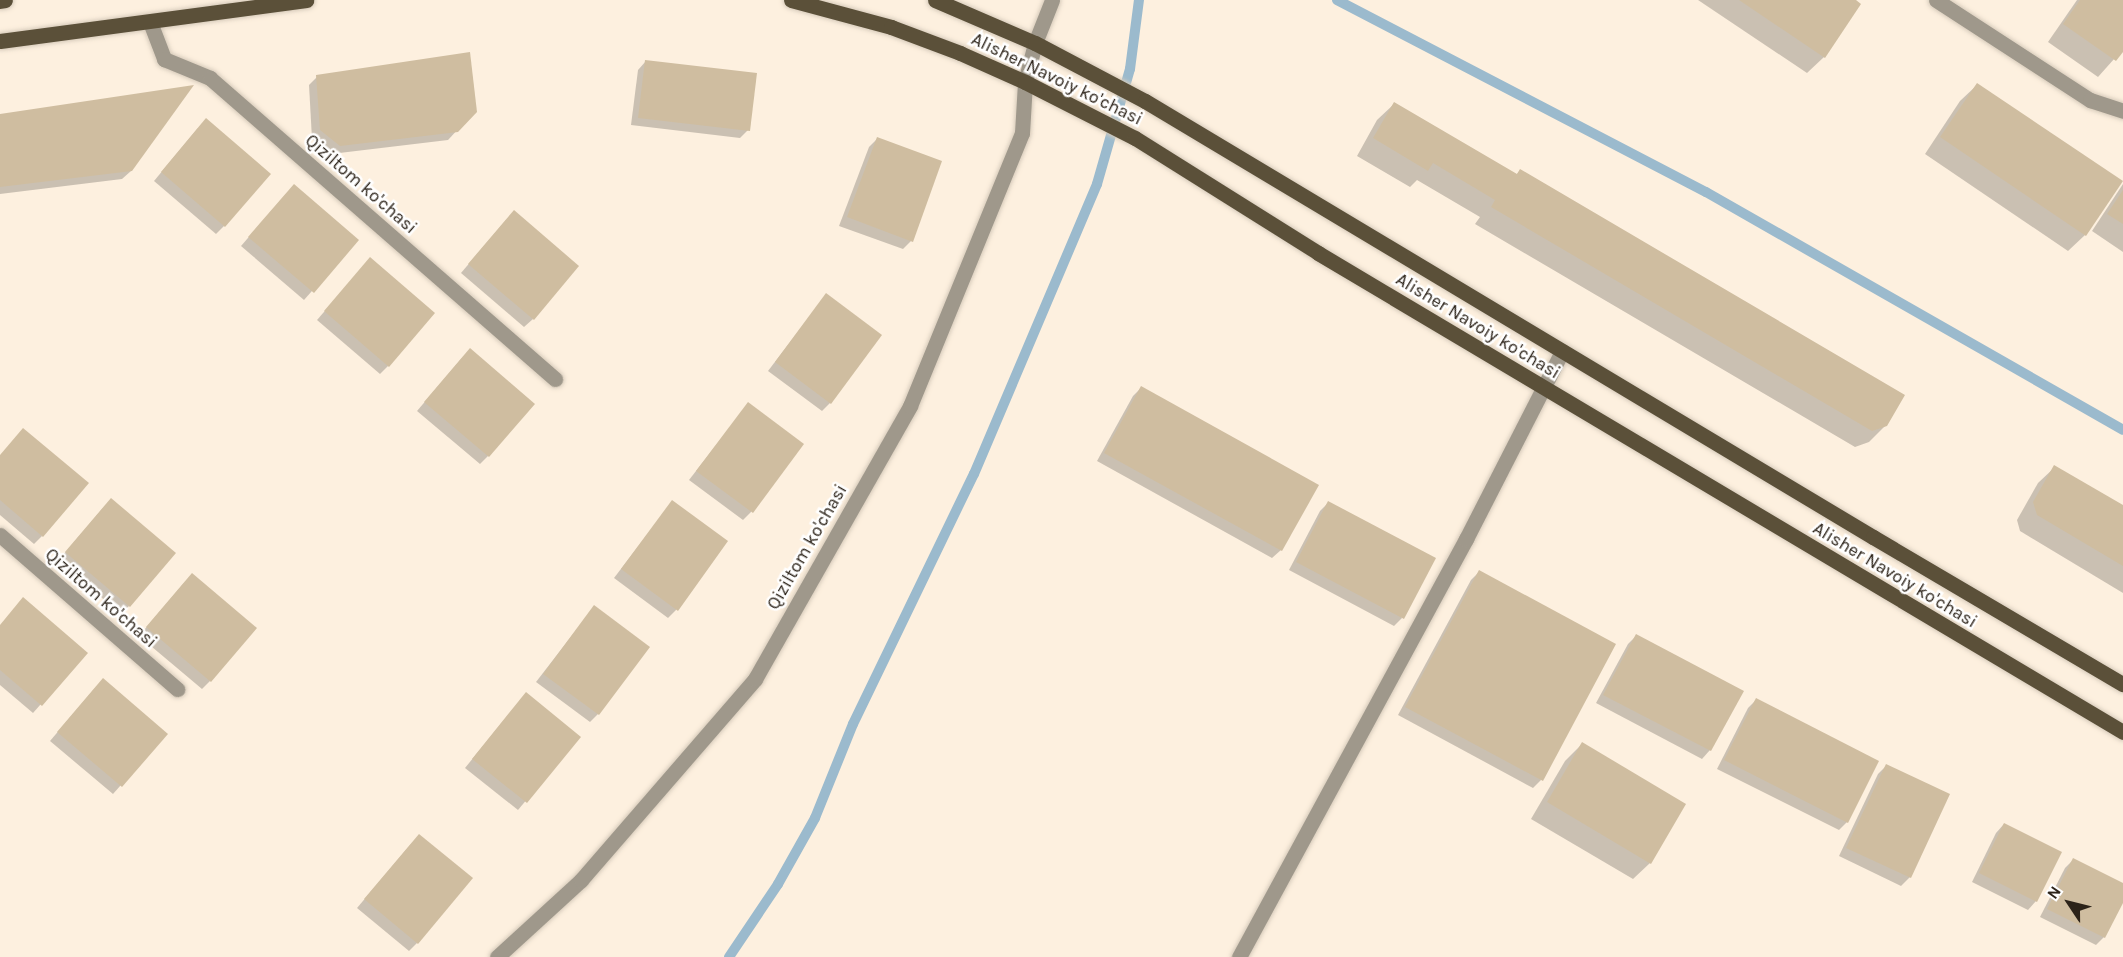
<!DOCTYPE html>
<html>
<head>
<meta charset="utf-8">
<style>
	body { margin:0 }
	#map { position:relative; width:2123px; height:957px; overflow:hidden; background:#fdf0df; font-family:Karla,sans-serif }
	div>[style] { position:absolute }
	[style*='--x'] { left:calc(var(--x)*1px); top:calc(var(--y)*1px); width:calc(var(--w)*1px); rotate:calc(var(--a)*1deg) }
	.shadow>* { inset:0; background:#0003 }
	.stream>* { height:10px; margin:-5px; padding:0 5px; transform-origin:5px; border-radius:5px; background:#9bbacd }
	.building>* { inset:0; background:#cfbda0 }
	.roads { filter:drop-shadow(0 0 2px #d7cbbb) drop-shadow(0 0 2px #d7cbbb) }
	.minor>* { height:15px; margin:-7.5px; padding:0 7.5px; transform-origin:7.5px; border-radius:7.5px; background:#9f988b }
	.major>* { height:15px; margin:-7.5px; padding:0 7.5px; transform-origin:7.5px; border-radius:7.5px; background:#5b5039 }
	span { translate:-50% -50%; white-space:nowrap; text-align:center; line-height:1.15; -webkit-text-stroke:5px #fff; paint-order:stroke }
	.street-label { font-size:18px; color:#2c2319 }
	.north { position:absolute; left:2039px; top:873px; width:60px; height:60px; -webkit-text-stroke:4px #fff; paint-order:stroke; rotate:305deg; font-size:16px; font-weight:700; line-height:24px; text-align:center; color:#2c2319 }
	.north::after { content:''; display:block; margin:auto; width:21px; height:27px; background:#2c2319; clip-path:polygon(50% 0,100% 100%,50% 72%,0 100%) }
</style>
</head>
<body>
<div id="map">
	<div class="shadow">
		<div style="clip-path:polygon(1698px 0,1853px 0,1824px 57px,1807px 73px)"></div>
		<div style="clip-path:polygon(2077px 0,2123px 0,2123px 49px,2098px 77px,2048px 42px)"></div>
		<div style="clip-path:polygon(646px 61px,748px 130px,740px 138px,631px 125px,638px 70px)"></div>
		<div style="clip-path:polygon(317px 77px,475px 111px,448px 140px,331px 154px,312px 139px,309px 85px)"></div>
		<div style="clip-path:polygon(1977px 85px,2085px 235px,2068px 251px,1925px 154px,1960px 101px)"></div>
		<div style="clip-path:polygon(1394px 104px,1516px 175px,1520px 171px,1886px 425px,1869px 442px,1855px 447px,1475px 224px,1480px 217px,1417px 180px,1410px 187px,1357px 156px,1377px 120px)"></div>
		<div style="clip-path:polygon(0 116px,131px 171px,122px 179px,0 194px)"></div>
		<div style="clip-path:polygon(198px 128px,224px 226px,216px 234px,154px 181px)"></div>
		<div style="clip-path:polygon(877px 139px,911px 241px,903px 249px,839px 226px,869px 147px)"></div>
		<div style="clip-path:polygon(2123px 184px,2123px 252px,2092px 231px)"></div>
		<div style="clip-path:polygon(286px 194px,357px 240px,304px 300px,241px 246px)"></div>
		<div style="clip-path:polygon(506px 220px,533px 319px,524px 327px,461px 273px)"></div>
		<div style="clip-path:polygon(362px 268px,388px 366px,380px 374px,317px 320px)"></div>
		<div style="clip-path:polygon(826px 295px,830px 403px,822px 411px,768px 371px)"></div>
		<div style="clip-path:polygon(462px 358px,488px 456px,480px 464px,417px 411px)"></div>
		<div style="clip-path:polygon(1141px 388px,1281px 550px,1272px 558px,1097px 461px,1133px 396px)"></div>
		<div style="clip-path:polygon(748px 404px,751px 512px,743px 520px,689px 480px)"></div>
		<div style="clip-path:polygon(0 456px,42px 536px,34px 544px,0 515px)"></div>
		<div style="clip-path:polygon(2055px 467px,2123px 506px,2123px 593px,2020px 531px,2017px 520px,2038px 483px)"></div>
		<div style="clip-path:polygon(672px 502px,676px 610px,668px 618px,614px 578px)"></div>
		<div style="clip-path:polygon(1328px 503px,1402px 618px,1394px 626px,1289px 570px,1320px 511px)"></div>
		<div style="clip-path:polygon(103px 508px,129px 606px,121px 614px,58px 561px)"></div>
		<div style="clip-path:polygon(1479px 572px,1541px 780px,1533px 788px,1398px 715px,1471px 580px)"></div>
		<div style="clip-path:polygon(184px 583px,210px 681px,202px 689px,139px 636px)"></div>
		<div style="clip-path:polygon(594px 607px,598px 714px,590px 722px,536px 682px)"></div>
		<div style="clip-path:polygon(0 625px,86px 653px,33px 713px,0 685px)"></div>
		<div style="clip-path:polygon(1636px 636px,1710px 750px,1702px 759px,1596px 703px,1628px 644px)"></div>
		<div style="clip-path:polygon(95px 688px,166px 734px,113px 794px,50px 741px)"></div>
		<div style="clip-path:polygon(1756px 700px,1847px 822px,1839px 830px,1717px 769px,1748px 708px)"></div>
		<div style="clip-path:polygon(518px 703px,579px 737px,518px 810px,465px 768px)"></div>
		<div style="clip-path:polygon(1582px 744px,1650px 863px,1633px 879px,1531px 819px,1565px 761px)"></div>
		<div style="clip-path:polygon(1886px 766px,1948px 795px,1910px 877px,1901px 886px,1839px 856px,1878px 774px)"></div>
		<div style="clip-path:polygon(2004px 824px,2036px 901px,2028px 910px,1972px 882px,1996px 833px)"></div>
		<div style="clip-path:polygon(411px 844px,417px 943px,409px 951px,357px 908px)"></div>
		<div style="clip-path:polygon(2073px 860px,2123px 885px,2123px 900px,2104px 937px,2096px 945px,2040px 917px,2065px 868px)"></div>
	</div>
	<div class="stream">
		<div style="--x:1337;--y:0;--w:416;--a:27.5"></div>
		<div style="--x:1706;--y:192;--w:480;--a:29.7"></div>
		<div style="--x:729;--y:957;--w:88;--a:-56.1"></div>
		<div style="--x:778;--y:884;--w:76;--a:-60.7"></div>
		<div style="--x:815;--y:818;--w:101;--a:-68"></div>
		<div style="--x:853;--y:724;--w:278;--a:-64.2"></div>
		<div style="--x:974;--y:474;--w:315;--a:-67"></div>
		<div style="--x:1097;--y:184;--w:120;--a:-74"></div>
		<div style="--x:1130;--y:69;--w:70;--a:-82.6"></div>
	</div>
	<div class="building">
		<div style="clip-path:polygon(1739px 0,1856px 0,1861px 4px,1825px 58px)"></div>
		<div style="clip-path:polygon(2080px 0,2123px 0,2123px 52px,2116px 61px,2063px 24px)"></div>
		<div style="clip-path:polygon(470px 52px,477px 112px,458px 132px,340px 146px,320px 130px,316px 75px)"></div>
		<div style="clip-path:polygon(645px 60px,757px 73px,750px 131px,638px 118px)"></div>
		<div style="clip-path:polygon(1977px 83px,2123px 181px,2086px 236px,1940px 137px)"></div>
		<div style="clip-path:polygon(194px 85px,132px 171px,0 187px,0 114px)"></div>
		<div style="clip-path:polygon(1394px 102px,1517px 174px,1520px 169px,1905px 395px,1887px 426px,1872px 431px,1491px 207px,1495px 200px,1433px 163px,1428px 171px,1373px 138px)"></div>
		<div style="clip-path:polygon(206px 118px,271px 174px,225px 227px,161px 172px)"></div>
		<div style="clip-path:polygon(877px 137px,942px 161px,913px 242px,847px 217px)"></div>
		<div style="clip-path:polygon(294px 184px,359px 240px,314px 293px,248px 237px)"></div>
		<div style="clip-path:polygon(2123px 190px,2123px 224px,2107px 214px)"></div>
		<div style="clip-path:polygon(514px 210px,579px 266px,534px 320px,468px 264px)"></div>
		<div style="clip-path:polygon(370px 257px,435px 313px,389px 367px,324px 311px)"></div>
		<div style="clip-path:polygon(826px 293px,882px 335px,831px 404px,775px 362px)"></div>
		<div style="clip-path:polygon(470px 348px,535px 404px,489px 457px,424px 402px)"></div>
		<div style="clip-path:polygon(1141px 386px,1319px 485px,1282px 551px,1104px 453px)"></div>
		<div style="clip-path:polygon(748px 402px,804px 444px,753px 513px,696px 471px)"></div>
		<div style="clip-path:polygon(23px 428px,89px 483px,43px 537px,0 500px,0 455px)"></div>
		<div style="clip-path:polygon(2054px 465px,2123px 505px,2123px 566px,2037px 515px,2033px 502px)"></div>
		<div style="clip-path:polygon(111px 498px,176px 553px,130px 607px,65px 552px)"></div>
		<div style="clip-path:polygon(672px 500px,728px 541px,678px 611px,621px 569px)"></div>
		<div style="clip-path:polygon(1328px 501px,1436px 558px,1404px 619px,1296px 562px)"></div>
		<div style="clip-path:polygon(1479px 570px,1616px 644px,1543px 781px,1405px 707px)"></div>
		<div style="clip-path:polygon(192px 573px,257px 628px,211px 682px,146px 627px)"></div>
		<div style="clip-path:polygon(23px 597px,88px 653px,42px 706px,0 670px,0 625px)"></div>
		<div style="clip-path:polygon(594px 605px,650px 647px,599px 715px,543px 674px)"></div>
		<div style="clip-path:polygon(1636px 634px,1744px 691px,1711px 751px,1603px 695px)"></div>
		<div style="clip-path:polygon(103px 678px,168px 734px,122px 787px,57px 732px)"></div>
		<div style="clip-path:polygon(526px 692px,581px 737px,527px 803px,472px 759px)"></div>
		<div style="clip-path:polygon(1756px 698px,1879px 761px,1848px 823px,1724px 760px)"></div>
		<div style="clip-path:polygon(1582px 742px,1686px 804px,1651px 864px,1547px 802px)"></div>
		<div style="clip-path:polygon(1886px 764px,1950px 794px,1911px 878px,1846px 848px)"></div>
		<div style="clip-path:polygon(2004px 823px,2062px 852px,2037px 902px,1979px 873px)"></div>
		<div style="clip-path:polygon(419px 834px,473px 878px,418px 944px,364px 899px)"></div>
		<div style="clip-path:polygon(2073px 858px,2123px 883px,2123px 903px,2105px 938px,2047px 909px)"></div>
	</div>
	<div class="roads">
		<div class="minor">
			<div style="--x:1936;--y:0;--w:184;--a:33"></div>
			<div style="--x:2090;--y:100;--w:35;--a:18"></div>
			<div style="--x:150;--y:22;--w:40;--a:69"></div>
			<div style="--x:164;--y:59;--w:50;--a:22.4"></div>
			<div style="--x:210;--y:78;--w:458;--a:41.1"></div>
			<div style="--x:0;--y:535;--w:235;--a:41"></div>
			<div style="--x:497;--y:957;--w:114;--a:-42.5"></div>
			<div style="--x:581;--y:880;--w:266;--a:-49.1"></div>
			<div style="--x:755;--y:679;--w:314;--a:-60.4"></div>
			<div style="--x:910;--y:406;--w:295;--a:-67.7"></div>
			<div style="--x:1022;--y:133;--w:51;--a:-86.6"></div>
			<div style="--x:1025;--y:82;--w:40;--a:-75.6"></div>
			<div style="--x:1035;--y:43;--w:46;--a:-68.4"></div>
			<div style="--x:1239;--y:957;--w:476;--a:-61.5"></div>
			<div style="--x:1466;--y:539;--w:211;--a:-62.9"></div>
		</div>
		<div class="major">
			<div style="--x:791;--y:0;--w:104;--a:15.1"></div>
			<div style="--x:891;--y:27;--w:74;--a:20.6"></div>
			<div style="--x:960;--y:53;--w:71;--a:24"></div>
			<div style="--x:1025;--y:82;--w:123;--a:27"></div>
			<div style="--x:1135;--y:138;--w:216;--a:32.1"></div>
			<div style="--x:1318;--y:253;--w:937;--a:30.75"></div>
			<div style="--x:935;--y:0;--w:109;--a:23.3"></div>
			<div style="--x:1035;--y:43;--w:124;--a:27.8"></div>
			<div style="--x:1145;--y:101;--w:849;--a:30.92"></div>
			<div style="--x:1873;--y:537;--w:290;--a:30.5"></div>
			<div style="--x:0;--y:1;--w:5;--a:-11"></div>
			<div style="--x:0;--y:41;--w:309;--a:-7.6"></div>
		</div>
	</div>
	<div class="street-label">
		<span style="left:1057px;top:79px;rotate:26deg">Alisher Navoiy ko'chasi</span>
		<span style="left:361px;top:184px;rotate:41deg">Qiziltom ko'chasi</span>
		<span style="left:1478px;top:326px;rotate:31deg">Alisher Navoiy ko'chasi</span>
		<span style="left:807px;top:547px;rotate:-60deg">Qiziltom ko'chasi</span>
		<span style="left:1895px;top:575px;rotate:31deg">Alisher Navoiy ko'chasi</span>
		<span style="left:101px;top:598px;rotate:41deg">Qiziltom ko'chasi</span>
	</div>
	<div class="north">N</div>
</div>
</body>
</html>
